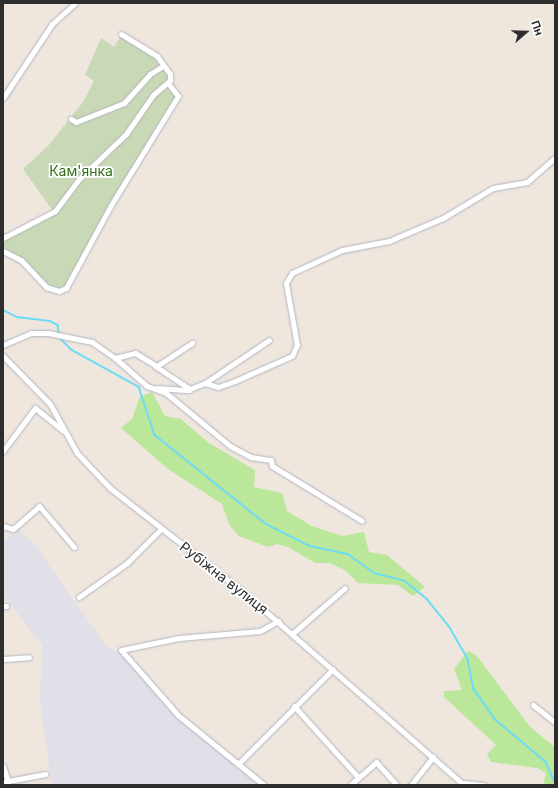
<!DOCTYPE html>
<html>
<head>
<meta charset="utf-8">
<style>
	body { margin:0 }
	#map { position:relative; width:558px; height:788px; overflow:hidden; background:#efe6de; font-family:Inter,sans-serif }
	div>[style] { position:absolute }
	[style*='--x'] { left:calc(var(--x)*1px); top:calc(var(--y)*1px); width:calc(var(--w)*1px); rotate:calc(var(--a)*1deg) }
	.industrial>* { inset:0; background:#e1dfe7 }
	.green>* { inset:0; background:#bae799 }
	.cemetery>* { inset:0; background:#cad9b5 }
	.stream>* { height:1.5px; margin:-0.75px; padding:0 0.75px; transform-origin:0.75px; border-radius:0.75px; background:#6ddcf5 }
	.roads { filter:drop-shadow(0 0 1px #b2b6c1) drop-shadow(0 0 1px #b2b6c1) }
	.minor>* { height:5px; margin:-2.5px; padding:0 2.5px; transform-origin:2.5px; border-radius:2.5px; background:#fff }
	span { translate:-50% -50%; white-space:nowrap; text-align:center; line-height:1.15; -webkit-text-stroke:3.5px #fff; paint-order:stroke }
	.park-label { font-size:14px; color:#306f17 }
	.street-label { font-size:14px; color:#2d2d2d }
	.frame { position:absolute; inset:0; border:4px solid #2d2d2d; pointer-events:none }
	.north { position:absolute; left:506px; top:12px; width:40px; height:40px; -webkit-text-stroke:3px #fff; paint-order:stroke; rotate:70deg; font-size:11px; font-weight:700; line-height:16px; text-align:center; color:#2d2d2d }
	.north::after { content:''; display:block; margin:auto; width:14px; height:18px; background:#2d2d2d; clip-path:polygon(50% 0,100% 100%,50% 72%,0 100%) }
</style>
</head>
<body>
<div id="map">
	<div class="industrial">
		<div style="clip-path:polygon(17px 529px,35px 545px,106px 646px,121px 653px,170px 711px,258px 785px,55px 785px,51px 781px,40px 701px,42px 645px,3px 595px,3px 543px)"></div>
	</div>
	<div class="green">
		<div style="clip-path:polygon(152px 392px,165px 416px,181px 419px,209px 443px,255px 470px,254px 487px,282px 493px,287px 511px,312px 526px,342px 536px,364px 532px,369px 552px,387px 555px,425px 587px,413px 596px,398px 585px,358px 583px,345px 570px,329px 563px,315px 563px,288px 547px,277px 544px,268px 547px,239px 536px,230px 526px,222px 504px,168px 469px,121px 428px,132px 419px,140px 397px)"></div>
		<div style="clip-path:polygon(468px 651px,477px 656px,530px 727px,555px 747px,555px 785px,543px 785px,546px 773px,537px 768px,491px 762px,487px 754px,496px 745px,444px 697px,444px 691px,462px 690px,454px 669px)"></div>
	</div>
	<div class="cemetery">
		<div style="clip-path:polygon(121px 36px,151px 52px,169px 75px,167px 80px,177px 96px,69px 282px,60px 290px,47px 286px,22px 259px,4px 250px,3px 244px,5px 239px,55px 214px,23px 169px,48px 146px,83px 102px,94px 81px,85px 75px,101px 38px,114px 47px)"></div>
	</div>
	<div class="stream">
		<div style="--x:3;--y:310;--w:16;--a:27"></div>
		<div style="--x:17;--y:317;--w:33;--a:7"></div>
		<div style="--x:50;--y:321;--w:9;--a:27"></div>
		<div style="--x:58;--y:325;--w:8;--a:83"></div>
		<div style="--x:59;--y:337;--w:18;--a:45"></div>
		<div style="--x:72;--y:350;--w:77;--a:28.9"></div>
		<div style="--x:139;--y:387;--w:51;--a:71.6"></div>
		<div style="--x:155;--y:435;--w:142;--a:38.7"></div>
		<div style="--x:266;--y:524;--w:49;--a:26.6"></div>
		<div style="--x:310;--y:546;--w:39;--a:12"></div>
		<div style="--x:348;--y:554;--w:32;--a:36"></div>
		<div style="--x:374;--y:573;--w:32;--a:14"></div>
		<div style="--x:405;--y:581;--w:28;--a:39"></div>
		<div style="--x:427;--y:599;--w:35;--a:51"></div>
		<div style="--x:449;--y:626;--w:38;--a:60"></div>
		<div style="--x:468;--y:659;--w:31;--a:79"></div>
		<div style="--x:474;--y:689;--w:38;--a:55"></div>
		<div style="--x:496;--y:720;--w:65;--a:40"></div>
		<div style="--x:546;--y:762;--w:22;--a:66"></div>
	</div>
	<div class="roads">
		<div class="minor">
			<div style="--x:3;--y:98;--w:89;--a:-56.5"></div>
			<div style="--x:52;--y:24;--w:31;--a:-42"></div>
			<div style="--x:71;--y:119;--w:6;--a:31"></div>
			<div style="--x:76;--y:122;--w:52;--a:-21.6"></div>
			<div style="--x:124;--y:103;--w:39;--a:-48"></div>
			<div style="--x:150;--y:74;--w:15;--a:-32"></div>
			<div style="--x:3;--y:238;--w:59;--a:-27.4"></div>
			<div style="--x:55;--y:211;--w:40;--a:-53"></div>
			<div style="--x:79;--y:179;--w:65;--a:-43.8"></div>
			<div style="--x:126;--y:134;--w:47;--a:-55.3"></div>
			<div style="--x:153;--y:95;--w:23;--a:-41"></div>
			<div style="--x:170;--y:80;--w:6;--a:-90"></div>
			<div style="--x:170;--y:74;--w:22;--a:-126"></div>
			<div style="--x:157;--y:56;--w:42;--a:-148.6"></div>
			<div style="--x:3;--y:251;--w:20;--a:27"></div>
			<div style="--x:21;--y:260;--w:37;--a:47"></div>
			<div style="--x:46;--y:287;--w:14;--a:17"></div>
			<div style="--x:59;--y:291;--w:8;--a:-23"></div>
			<div style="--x:66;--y:288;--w:94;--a:-61.5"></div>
			<div style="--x:111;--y:205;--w:128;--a:-58.4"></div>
			<div style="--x:178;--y:96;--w:16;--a:-128"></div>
			<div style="--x:3;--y:345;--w:30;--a:-23"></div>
			<div style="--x:31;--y:333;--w:17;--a:0"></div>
			<div style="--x:48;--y:333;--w:45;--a:11.6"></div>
			<div style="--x:92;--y:342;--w:28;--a:35"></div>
			<div style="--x:115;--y:358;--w:21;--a:-14"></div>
			<div style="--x:135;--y:353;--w:26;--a:31"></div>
			<div style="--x:157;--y:366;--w:42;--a:-33.3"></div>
			<div style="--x:3;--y:356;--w:67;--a:45.6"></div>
			<div style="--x:50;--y:404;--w:56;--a:61.1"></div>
			<div style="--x:77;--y:453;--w:48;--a:46.7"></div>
			<div style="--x:110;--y:488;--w:175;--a:38"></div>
			<div style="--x:248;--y:596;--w:287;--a:41.2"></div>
			<div style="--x:115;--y:358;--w:43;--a:41.2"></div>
			<div style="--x:147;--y:386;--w:20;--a:20"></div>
			<div style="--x:166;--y:393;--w:83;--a:39.6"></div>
			<div style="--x:230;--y:446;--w:24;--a:28"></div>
			<div style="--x:251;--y:457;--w:20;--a:9"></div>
			<div style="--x:271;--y:460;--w:6;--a:81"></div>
			<div style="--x:272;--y:466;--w:105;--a:31.4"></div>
			<div style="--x:155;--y:366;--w:42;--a:33.3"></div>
			<div style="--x:190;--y:389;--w:16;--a:-22"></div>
			<div style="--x:205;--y:383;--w:77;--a:-33.9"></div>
			<div style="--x:205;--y:383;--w:14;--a:17"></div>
			<div style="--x:218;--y:387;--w:18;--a:-19"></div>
			<div style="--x:235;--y:381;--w:62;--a:-23.7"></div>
			<div style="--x:292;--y:356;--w:12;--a:-66"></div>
			<div style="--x:297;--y:345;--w:63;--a:-100.1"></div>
			<div style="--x:286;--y:283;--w:12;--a:-59"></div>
			<div style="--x:292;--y:273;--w:55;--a:-24.7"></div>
			<div style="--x:342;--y:250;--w:48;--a:-10.8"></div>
			<div style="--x:389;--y:241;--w:59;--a:-23.1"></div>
			<div style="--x:443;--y:218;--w:58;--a:-31"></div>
			<div style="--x:493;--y:188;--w:35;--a:-10"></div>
			<div style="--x:527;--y:182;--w:37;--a:-41"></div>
			<div style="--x:157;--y:388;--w:32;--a:4"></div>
			<div style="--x:3;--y:451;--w:54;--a:-53.3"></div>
			<div style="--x:35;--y:408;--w:36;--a:39"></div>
			<div style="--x:3;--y:526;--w:10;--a:17"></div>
			<div style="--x:13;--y:529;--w:35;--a:-41"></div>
			<div style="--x:39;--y:506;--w:54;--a:49.5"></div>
			<div style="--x:79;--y:597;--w:59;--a:-35.3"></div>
			<div style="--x:127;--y:563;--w:48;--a:-45"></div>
			<div style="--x:3;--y:606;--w:3;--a:0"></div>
			<div style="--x:292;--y:634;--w:70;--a:-41"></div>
			<div style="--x:3;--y:659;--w:26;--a:-4"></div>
			<div style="--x:533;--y:705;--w:28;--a:38"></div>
			<div style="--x:294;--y:706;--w:96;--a:48"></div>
			<div style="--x:238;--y:764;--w:134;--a:-45"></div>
			<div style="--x:3;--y:766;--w:16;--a:72"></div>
			<div style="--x:3;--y:782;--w:43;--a:-10.8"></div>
			<div style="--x:464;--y:783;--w:19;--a:6"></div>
			<div style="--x:264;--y:785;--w:111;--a:-140.9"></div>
			<div style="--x:178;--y:715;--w:86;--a:-131.2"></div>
			<div style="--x:121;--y:650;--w:59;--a:-11.7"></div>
			<div style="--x:179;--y:638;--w:81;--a:-4.9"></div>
			<div style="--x:260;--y:631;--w:21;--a:-29"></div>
			<div style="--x:350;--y:785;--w:35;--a:-41"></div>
			<div style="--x:376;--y:762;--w:31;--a:48"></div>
			<div style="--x:411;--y:785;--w:36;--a:-52"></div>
		</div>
	</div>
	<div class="park-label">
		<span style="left:81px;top:171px">Кам'янка</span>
	</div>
	<div class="street-label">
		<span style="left:224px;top:578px;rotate:38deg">Рубіжна вулиця</span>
	</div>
	<div class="frame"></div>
	<div class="north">Пн</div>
</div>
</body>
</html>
